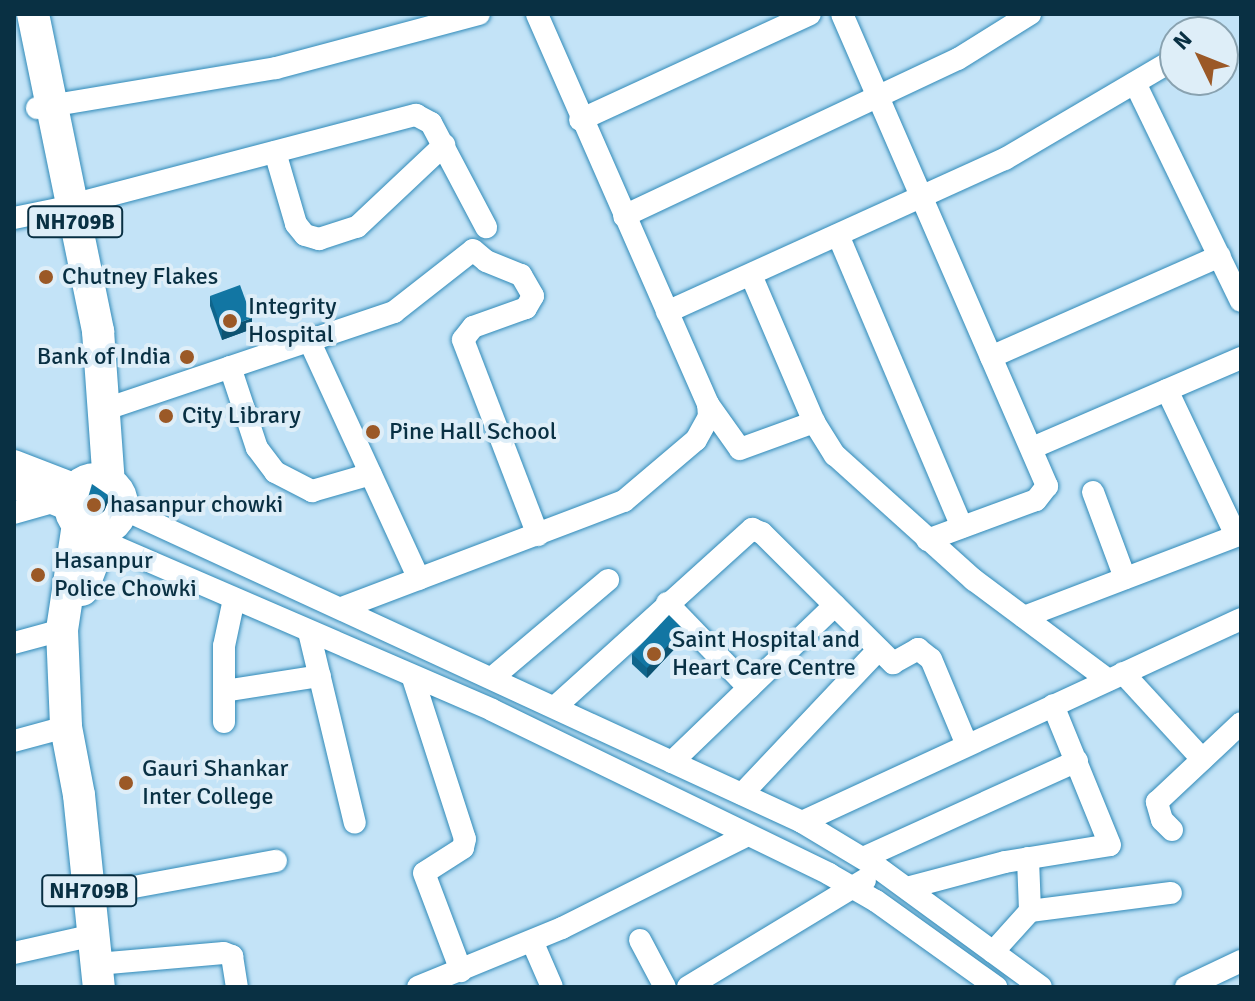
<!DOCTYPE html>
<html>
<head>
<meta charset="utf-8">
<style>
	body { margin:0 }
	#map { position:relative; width:1255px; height:1001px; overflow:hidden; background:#c3e3f7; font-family:Signika,sans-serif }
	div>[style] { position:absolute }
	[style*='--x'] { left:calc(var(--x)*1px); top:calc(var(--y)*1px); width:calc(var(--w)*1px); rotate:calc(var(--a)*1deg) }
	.roads { filter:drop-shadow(0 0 2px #308ab8) drop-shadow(0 0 2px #308ab8) }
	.minor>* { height:22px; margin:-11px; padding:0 11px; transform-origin:11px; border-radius:11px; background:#fff }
	.major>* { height:28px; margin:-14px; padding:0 14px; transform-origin:14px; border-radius:14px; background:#fff }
	.highway>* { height:32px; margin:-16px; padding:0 16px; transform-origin:16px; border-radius:16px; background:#fff }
	.highway>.ring { margin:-16px; padding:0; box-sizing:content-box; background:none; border:32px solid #fff; border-radius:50% }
	.wall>* { inset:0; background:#0f658c }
	.shaded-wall>* { inset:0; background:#0d5372 }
	.building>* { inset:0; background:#1276a3 }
	.dots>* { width:22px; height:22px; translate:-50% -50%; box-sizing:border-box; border:4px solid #deeef8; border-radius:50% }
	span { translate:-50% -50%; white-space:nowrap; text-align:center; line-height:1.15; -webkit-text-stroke:8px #deeef8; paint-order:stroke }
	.shield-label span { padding:2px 6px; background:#deeef8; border:2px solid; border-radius:6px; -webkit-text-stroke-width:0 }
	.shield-label { font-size:22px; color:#093043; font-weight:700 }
	.poi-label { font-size:24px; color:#093043 }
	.left { translate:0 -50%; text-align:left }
	.right { translate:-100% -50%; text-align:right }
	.frame { position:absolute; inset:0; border:16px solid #093043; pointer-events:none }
	.north { position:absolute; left:1159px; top:16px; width:80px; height:80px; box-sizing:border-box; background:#deeef8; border:2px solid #89a2b0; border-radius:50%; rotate:313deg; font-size:22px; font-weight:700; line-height:32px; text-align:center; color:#093043 }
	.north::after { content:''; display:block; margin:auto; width:28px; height:36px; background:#9b5927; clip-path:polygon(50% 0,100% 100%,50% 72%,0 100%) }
</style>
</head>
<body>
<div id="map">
	<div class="roads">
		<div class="minor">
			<div style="--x:842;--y:14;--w:515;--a:66.52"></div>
			<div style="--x:1047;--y:486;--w:18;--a:128"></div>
			<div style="--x:1036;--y:500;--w:116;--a:159.8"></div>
			<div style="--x:1135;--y:83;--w:242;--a:64.1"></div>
			<div style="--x:37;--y:108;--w:242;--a:-9.5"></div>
			<div style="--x:276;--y:68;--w:210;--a:-14.9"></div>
			<div style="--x:580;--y:120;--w:253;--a:-24.7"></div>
			<div style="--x:275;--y:152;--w:75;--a:73.7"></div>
			<div style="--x:296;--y:224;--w:14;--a:51"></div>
			<div style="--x:305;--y:235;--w:15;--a:16"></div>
			<div style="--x:319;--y:239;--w:40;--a:-18"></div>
			<div style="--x:357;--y:227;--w:120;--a:-43.3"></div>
			<div style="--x:72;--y:205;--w:356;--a:-14.7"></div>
			<div style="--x:416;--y:115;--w:17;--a:28"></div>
			<div style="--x:431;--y:123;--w:118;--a:62.1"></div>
			<div style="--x:624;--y:216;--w:369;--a:-25.2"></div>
			<div style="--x:958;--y:59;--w:85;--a:-32"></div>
			<div style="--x:14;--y:218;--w:45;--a:-11.6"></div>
			<div style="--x:838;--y:235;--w:317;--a:67"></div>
			<div style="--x:751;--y:275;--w:160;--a:66.8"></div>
			<div style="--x:814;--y:422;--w:39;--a:58"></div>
			<div style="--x:835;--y:455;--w:187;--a:42"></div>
			<div style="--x:974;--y:580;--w:167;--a:36.7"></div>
			<div style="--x:667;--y:312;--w:371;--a:-24.4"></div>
			<div style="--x:1005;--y:159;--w:197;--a:-30.5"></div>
			<div style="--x:309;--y:340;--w:263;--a:65.3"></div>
			<div style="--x:991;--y:357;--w:250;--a:-23.8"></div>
			<div style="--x:230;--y:367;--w:85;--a:71.6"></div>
			<div style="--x:257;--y:448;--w:30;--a:53"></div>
			<div style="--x:275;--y:472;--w:42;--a:27.2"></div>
			<div style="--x:312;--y:491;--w:61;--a:-16.1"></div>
			<div style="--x:1167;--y:390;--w:161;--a:64.6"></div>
			<div style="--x:708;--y:404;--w:55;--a:54.6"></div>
			<div style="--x:740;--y:449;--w:79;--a:-20"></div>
			<div style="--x:106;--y:409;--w:304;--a:-18.6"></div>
			<div style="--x:394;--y:312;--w:100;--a:-38.1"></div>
			<div style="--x:473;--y:250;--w:17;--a:40"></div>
			<div style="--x:486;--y:261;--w:38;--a:22"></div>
			<div style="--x:521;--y:275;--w:24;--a:60"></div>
			<div style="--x:533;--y:296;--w:14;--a:120"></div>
			<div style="--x:526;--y:308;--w:56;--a:160.3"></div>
			<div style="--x:473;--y:327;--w:16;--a:128"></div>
			<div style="--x:463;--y:340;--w:209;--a:69"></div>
			<div style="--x:1032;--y:448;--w:228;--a:-23.3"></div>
			<div style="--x:1093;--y:492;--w:92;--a:69.6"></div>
			<div style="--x:121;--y:508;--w:750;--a:24.75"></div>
			<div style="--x:802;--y:822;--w:87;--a:31"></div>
			<div style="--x:877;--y:867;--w:203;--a:36.2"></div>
			<div style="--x:14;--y:513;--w:44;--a:-15.9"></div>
			<div style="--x:100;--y:540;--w:427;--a:23.4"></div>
			<div style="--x:492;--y:710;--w:375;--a:25.9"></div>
			<div style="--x:829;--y:874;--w:54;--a:29.9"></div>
			<div style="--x:876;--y:901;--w:148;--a:35.6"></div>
			<div style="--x:667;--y:603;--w:118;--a:46"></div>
			<div style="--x:342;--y:608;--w:302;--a:-20.8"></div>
			<div style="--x:624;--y:501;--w:94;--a:-40.3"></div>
			<div style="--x:696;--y:440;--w:26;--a:-61"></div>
			<div style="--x:709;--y:417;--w:13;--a:-94"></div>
			<div style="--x:708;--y:404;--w:426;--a:-113.7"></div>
			<div style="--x:1024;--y:617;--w:232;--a:-20.9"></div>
			<div style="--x:309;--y:632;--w:196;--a:76.5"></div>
			<div style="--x:14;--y:643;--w:50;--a:-15.2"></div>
			<div style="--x:1123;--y:673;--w:117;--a:47.4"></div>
			<div style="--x:413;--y:678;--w:169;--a:72.1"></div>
			<div style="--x:465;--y:839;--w:9;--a:103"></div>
			<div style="--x:463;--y:848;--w:46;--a:147.3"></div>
			<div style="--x:424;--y:873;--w:105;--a:69.3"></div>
			<div style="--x:492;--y:678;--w:152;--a:-40.2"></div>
			<div style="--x:224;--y:691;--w:97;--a:-8.9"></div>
			<div style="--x:555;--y:707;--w:266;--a:-42.1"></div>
			<div style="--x:752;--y:529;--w:11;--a:22"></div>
			<div style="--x:762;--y:533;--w:185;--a:44.8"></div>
			<div style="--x:893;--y:663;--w:29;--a:-29"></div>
			<div style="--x:918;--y:649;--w:16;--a:38"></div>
			<div style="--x:931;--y:659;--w:93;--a:67.3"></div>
			<div style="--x:224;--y:722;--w:76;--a:-90"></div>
			<div style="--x:224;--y:646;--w:48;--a:-78"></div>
			<div style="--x:14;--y:741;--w:54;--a:-15.1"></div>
			<div style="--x:672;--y:762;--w:226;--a:-43.9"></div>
			<div style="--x:742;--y:794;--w:199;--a:-46.6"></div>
			<div style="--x:802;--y:822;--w:484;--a:-24.8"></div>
			<div style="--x:1172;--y:830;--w:14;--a:-135"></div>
			<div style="--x:1162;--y:820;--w:19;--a:-106"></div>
			<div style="--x:1157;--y:802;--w:115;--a:-43.2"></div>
			<div style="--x:863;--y:858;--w:235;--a:-24.4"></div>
			<div style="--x:907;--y:888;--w:101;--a:-14.9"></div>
			<div style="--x:1005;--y:862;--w:106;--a:-9.2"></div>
			<div style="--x:1110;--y:845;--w:151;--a:-112.2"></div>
			<div style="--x:90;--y:895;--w:189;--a:-10.4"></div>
			<div style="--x:1030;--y:911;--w:142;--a:-7.3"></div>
			<div style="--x:640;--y:940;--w:53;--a:62"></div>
			<div style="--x:532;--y:941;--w:50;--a:66.5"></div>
			<div style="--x:993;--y:952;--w:55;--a:-47.9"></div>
			<div style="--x:1030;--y:911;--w:53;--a:-92.2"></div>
			<div style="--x:14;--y:953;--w:82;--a:-12.7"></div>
			<div style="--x:97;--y:964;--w:127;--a:-5"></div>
			<div style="--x:224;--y:953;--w:9;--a:21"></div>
			<div style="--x:232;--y:956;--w:31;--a:81"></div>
			<div style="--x:418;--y:987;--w:156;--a:-22.3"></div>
			<div style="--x:562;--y:928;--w:208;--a:-26.6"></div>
			<div style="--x:688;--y:987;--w:207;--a:-31.2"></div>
			<div style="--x:1186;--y:987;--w:61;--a:-25.3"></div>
		</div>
		<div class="major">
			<div style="--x:14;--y:464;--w:66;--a:21.2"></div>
			<div style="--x:22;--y:488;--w:52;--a:21.6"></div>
		</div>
		<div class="highway">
			<div style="--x:33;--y:14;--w:324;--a:78.4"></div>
			<div style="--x:98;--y:331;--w:152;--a:85.9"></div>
			<div class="ring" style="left:70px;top:479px;width:20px;height:20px"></div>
			<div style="--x:78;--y:524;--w:107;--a:98.6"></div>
			<div style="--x:62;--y:630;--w:97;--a:87.6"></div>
			<div style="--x:66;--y:727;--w:69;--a:79.2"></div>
			<div style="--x:79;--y:795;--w:193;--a:84.1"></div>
			<div style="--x:82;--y:590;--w:64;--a:-69"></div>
		</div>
	</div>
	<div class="wall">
		<div style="clip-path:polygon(210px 296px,252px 329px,222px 340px,210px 306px)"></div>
		<div style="clip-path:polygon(87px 501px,108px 502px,104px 511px,94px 515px,87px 508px)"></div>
		<div style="clip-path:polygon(683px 640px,647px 678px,632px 664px,632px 654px)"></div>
	</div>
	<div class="shaded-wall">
		<div style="clip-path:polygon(252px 318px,252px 329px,222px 340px,222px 329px)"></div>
		<div style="clip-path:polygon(108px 495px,108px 502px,104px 511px,94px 515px,94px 508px)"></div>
		<div style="clip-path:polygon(683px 629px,683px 640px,647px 678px,647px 668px)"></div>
	</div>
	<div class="building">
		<div style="clip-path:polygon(240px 285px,252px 318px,222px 329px,210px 296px)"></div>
		<div style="clip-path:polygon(92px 484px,108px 495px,104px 504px,94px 508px,87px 501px)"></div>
		<div style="clip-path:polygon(669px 615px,683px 629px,647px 668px,632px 654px)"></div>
	</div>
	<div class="dots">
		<div style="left:46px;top:277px;background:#9b5927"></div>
		<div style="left:230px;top:321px;background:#9b5927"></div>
		<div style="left:187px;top:357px;background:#9b5927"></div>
		<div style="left:166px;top:416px;background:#9b5927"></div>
		<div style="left:373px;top:432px;background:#9b5927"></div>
		<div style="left:94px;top:505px;background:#9b5927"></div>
		<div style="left:38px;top:575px;background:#9b5927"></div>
		<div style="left:654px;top:654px;background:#9b5927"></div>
		<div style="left:126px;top:783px;background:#9b5927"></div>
	</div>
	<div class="shield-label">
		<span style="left:75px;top:222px">NH709B</span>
		<span style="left:89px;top:891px">NH709B</span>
	</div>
	<div class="poi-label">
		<span class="left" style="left:62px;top:277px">Chutney Flakes</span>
		<span class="left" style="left:248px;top:321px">Integrity<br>Hospital</span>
		<span class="right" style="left:171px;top:357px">Bank of India</span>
		<span class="left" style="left:182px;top:416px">City Library</span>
		<span class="left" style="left:389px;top:432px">Pine Hall School</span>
		<span class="left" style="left:110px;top:505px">hasanpur chowki</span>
		<span class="left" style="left:54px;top:575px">Hasanpur<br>Police Chowki</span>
		<span class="left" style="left:672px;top:654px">Saint Hospital and<br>Heart Care Centre</span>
		<span class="left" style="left:142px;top:783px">Gauri Shankar<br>Inter College</span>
	</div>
	<div class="frame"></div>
	<div class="north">N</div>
</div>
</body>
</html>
